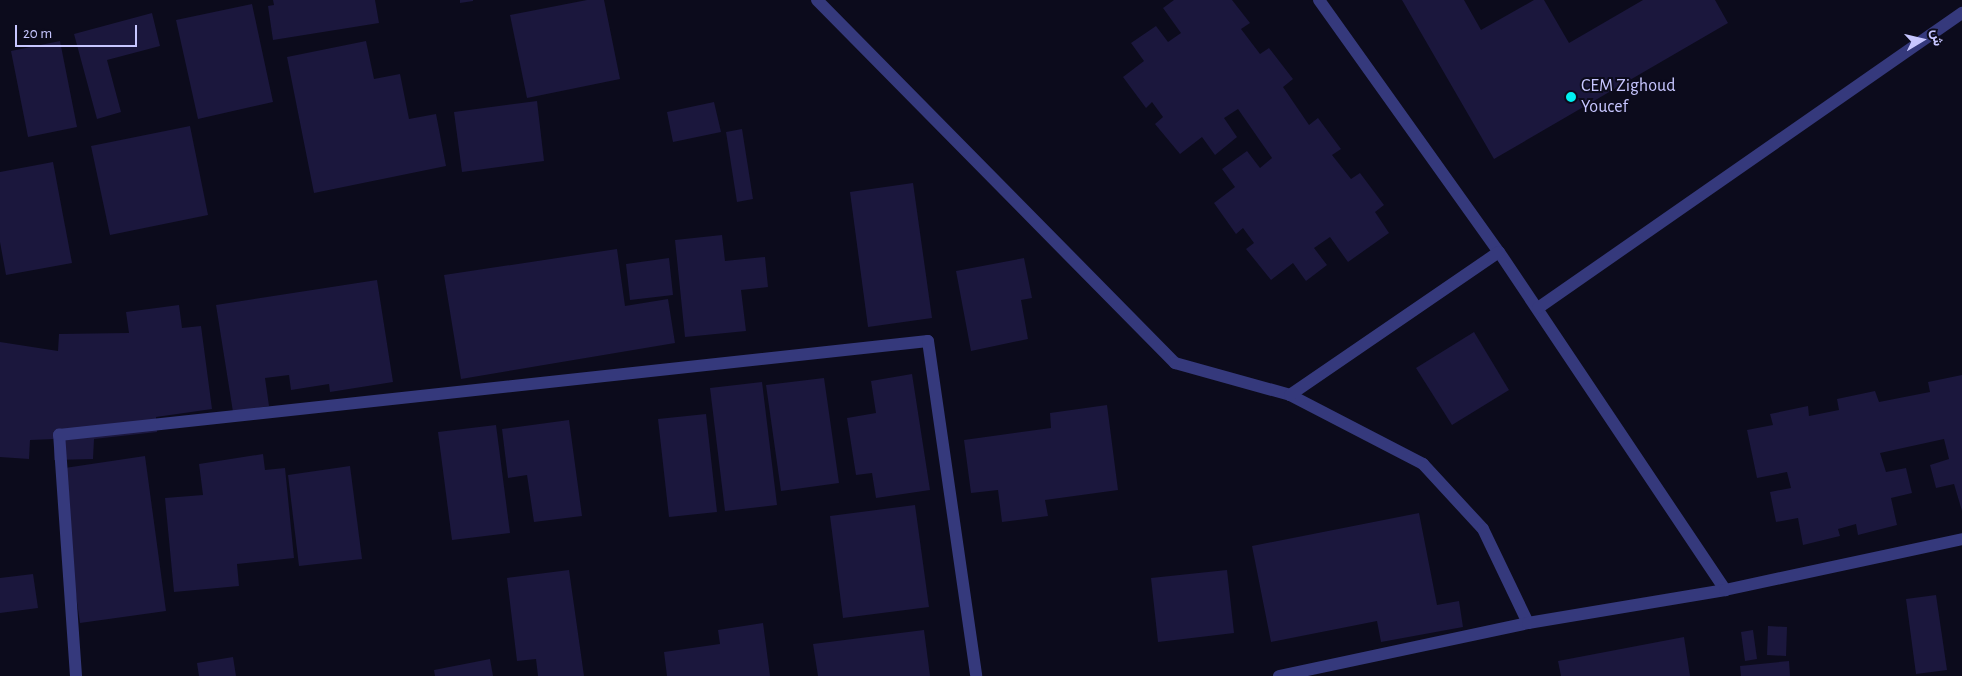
<!DOCTYPE html>
<html>
<head>
<meta charset="utf-8">
<style>
	body { margin:0 }
	#map { position:relative; width:1962px; height:676px; overflow:hidden; background:#0c0b1c; font-family:"Alegreya Sans",Vazirmatn,sans-serif }
	div>[style] { position:absolute }
	[style*='--x'] { left:calc(var(--x)*1px); top:calc(var(--y)*1px); width:calc(var(--w)*1px); rotate:calc(var(--a)*1deg) }
	.building>* { inset:0; background:#1b173d }
	.minor>* { height:12px; margin:-6px; padding:0 6px; transform-origin:6px; border-radius:6px; background:#35397c }
	.tertiary>* { height:12px; margin:-6px; padding:0 6px; transform-origin:6px; border-radius:6px; background:#35397c }
	.dots>* { width:14px; height:14px; translate:-50% -50%; box-sizing:border-box; border:2px solid #0c0b1c; border-radius:50% }
	span { translate:-50% -50%; white-space:nowrap; text-align:center; line-height:1.15; -webkit-text-stroke:4px #0c0b1c; paint-order:stroke }
	.poi-label { font-size:18px; color:#c7c6ff }
	.left { translate:0 -50%; text-align:left }
	.north { position:absolute; left:1897px; top:15px; width:50px; height:50px; -webkit-text-stroke:4px #0c0b1c; paint-order:stroke; rotate:81deg; font-size:14px; font-weight:700; line-height:20px; text-align:center; color:#c7c6ff }
	.north::after { content:''; display:block; margin:auto; width:18px; height:22px; background:#c7c6ff; clip-path:polygon(50% 0,100% 100%,50% 72%,0 100%) }
	.scale { position:absolute; left:15px; top:25px; width:122px; height:22px; box-sizing:border-box; border:2px solid #c7c6ff; border-top:0; padding-left:6px; font-size:15px; line-height:18px; white-space:nowrap; color:#c7c6ff; -webkit-text-stroke:4px #0c0b1c; paint-order:stroke }
</style>
</head>
<body>
<div id="map">
	<div class="building">
		<div style="clip-path:polygon(273px 0,375px 0,379px 23px,273px 40px,268px 6px,274px 5px)"></div>
		<div style="clip-path:polygon(460px 0,473px 0,473px 1px,460px 3px)"></div>
		<div style="clip-path:polygon(587px 0,604px 0,620px 79px,527px 98px,510px 15px)"></div>
		<div style="clip-path:polygon(1174px 0,1232px 0,1250px 23px,1241px 29px,1260px 54px,1269px 48px,1293px 79px,1283px 87px,1309px 125px,1318px 118px,1341px 149px,1332px 155px,1351px 179px,1360px 173px,1384px 205px,1375px 212px,1389px 233px,1348px 262px,1330px 237px,1314px 248px,1327px 265px,1306px 281px,1293px 263px,1271px 280px,1246px 249px,1254px 243px,1243px 228px,1236px 234px,1214px 203px,1235px 187px,1222px 169px,1247px 151px,1260px 168px,1272px 158px,1238px 109px,1224px 118px,1237px 137px,1215px 155px,1202px 137px,1180px 154px,1155px 124px,1163px 117px,1152px 102px,1146px 108px,1123px 77px,1144px 61px,1131px 43px,1156px 26px,1168px 42px,1181px 33px,1163px 8px)"></div>
		<div style="clip-path:polygon(1402px 0,1464px 0,1481px 30px,1534px 0,1544px 0,1569px 43px,1643px 0,1715px 0,1728px 23px,1494px 159px)"></div>
		<div style="clip-path:polygon(252px 4px,273px 102px,198px 119px,176px 20px)"></div>
		<div style="clip-path:polygon(152px 13px,160px 46px,107px 60px,121px 112px,97px 119px,74px 34px)"></div>
		<div style="clip-path:polygon(60px 41px,77px 127px,28px 137px,11px 51px)"></div>
		<div style="clip-path:polygon(366px 41px,374px 79px,400px 74px,409px 119px,436px 114px,446px 166px,314px 193px,287px 57px)"></div>
		<div style="clip-path:polygon(537px 101px,544px 161px,462px 172px,454px 112px)"></div>
		<div style="clip-path:polygon(714px 102px,721px 132px,673px 142px,667px 112px)"></div>
		<div style="clip-path:polygon(190px 126px,208px 215px,110px 235px,91px 146px)"></div>
		<div style="clip-path:polygon(742px 129px,753px 199px,737px 202px,726px 132px)"></div>
		<div style="clip-path:polygon(53px 162px,72px 263px,6px 275px,0 242px,0 172px)"></div>
		<div style="clip-path:polygon(913px 183px,932px 318px,868px 327px,850px 192px)"></div>
		<div style="clip-path:polygon(722px 235px,725px 261px,765px 257px,768px 287px,741px 290px,746px 331px,685px 337px,675px 240px)"></div>
		<div style="clip-path:polygon(617px 249px,625px 306px,668px 299px,675px 343px,461px 379px,444px 275px)"></div>
		<div style="clip-path:polygon(669px 258px,673px 295px,630px 300px,626px 264px)"></div>
		<div style="clip-path:polygon(1024px 258px,1032px 298px,1021px 300px,1028px 339px,971px 351px,956px 271px)"></div>
		<div style="clip-path:polygon(377px 280px,393px 382px,330px 392px,329px 384px,291px 390px,289px 375px,265px 378px,269px 406px,233px 412px,216px 305px)"></div>
		<div style="clip-path:polygon(179px 305px,182px 328px,201px 326px,212px 409px,156px 417px,157px 432px,94px 439px,93px 459px,54px 460px,54px 439px,30px 440px,29px 459px,0 457px,0 342px,58px 351px,59px 334px,129px 333px,126px 312px)"></div>
		<div style="clip-path:polygon(1474px 332px,1509px 390px,1452px 425px,1416px 368px)"></div>
		<div style="clip-path:polygon(912px 374px,930px 490px,876px 498px,872px 473px,856px 475px,847px 418px,876px 413px,871px 381px)"></div>
		<div style="clip-path:polygon(1962px 375px,1962px 511px,1954px 484px,1936px 488px,1930px 465px,1949px 459px,1944px 439px,1880px 453px,1886px 472px,1906px 468px,1912px 493px,1891px 498px,1897px 525px,1858px 535px,1856px 524px,1838px 529px,1840px 536px,1803px 545px,1798px 518px,1776px 522px,1770px 492px,1791px 488px,1787px 472px,1757px 478px,1747px 430px,1773px 425px,1770px 414px,1808px 406px,1809px 416px,1839px 410px,1837px 399px,1875px 391px,1879px 402px,1930px 392px,1928px 382px)"></div>
		<div style="clip-path:polygon(824px 378px,839px 483px,781px 491px,766px 385px)"></div>
		<div style="clip-path:polygon(762px 382px,777px 505px,725px 511px,710px 388px)"></div>
		<div style="clip-path:polygon(1107px 405px,1118px 490px,1045px 500px,1048px 516px,1002px 522px,998px 490px,971px 493px,964px 440px,1051px 428px,1050px 413px)"></div>
		<div style="clip-path:polygon(706px 414px,717px 512px,669px 517px,658px 419px)"></div>
		<div style="clip-path:polygon(569px 420px,582px 516px,534px 522px,527px 475px,508px 478px,502px 429px)"></div>
		<div style="clip-path:polygon(496px 425px,510px 533px,452px 540px,438px 432px)"></div>
		<div style="clip-path:polygon(263px 454px,265px 470px,285px 468px,294px 558px,237px 564px,239px 586px,174px 592px,165px 498px,203px 495px,199px 464px)"></div>
		<div style="clip-path:polygon(145px 456px,166px 611px,80px 623px,58px 469px)"></div>
		<div style="clip-path:polygon(350px 466px,362px 559px,299px 566px,288px 475px)"></div>
		<div style="clip-path:polygon(915px 505px,929px 607px,843px 618px,830px 516px)"></div>
		<div style="clip-path:polygon(1419px 513px,1437px 605px,1459px 601px,1463px 627px,1381px 642px,1377px 621px,1271px 642px,1252px 546px)"></div>
		<div style="clip-path:polygon(569px 570px,584px 676px,538px 676px,536px 659px,517px 661px,507px 578px)"></div>
		<div style="clip-path:polygon(1227px 570px,1234px 633px,1158px 642px,1151px 578px)"></div>
		<div style="clip-path:polygon(33px 574px,38px 608px,0 613px,0 578px)"></div>
		<div style="clip-path:polygon(1936px 595px,1947px 670px,1916px 674px,1906px 599px)"></div>
		<div style="clip-path:polygon(763px 623px,770px 676px,667px 676px,664px 652px,720px 644px,718px 630px)"></div>
		<div style="clip-path:polygon(1768px 626px,1787px 627px,1786px 656px,1767px 655px)"></div>
		<div style="clip-path:polygon(924px 630px,930px 676px,818px 676px,813px 644px)"></div>
		<div style="clip-path:polygon(1753px 630px,1757px 659px,1745px 661px,1741px 632px)"></div>
		<div style="clip-path:polygon(1684px 637px,1690px 676px,1561px 676px,1558px 661px)"></div>
		<div style="clip-path:polygon(233px 657px,236px 676px,199px 676px,197px 663px)"></div>
		<div style="clip-path:polygon(490px 659px,493px 676px,435px 676px,434px 670px)"></div>
		<div style="clip-path:polygon(1789px 661px,1790px 676px,1741px 676px,1740px 666px)"></div>
	</div>
	<div class="minor">
		<div style="--x:817;--y:0;--w:510;--a:45.4"></div>
		<div style="--x:1175;--y:363;--w:119;--a:15.5"></div>
		<div style="--x:1290;--y:395;--w:150;--a:27.4"></div>
		<div style="--x:1423;--y:464;--w:88;--a:47.3"></div>
		<div style="--x:1483;--y:529;--w:104;--a:64.4"></div>
		<div style="--x:1319;--y:0;--w:310;--a:54.5"></div>
		<div style="--x:1499;--y:252;--w:407;--a:56.2"></div>
		<div style="--x:1538;--y:308;--w:517;--a:-34.83"></div>
		<div style="--x:1290;--y:395;--w:253;--a:-34.4"></div>
		<div style="--x:76;--y:676;--w:242;--a:-94"></div>
		<div style="--x:59;--y:435;--w:874;--a:-6.17"></div>
		<div style="--x:928;--y:341;--w:338;--a:81.8"></div>
	</div>
	<div class="tertiary">
		<div style="--x:1279;--y:676;--w:255;--a:-12"></div>
		<div style="--x:1528;--y:623;--w:200;--a:-9.5"></div>
		<div style="--x:1725;--y:590;--w:242;--a:-12.1"></div>
	</div>
	<div class="dots">
		<div style="left:1571px;top:97px;background:#00f0f1"></div>
	</div>
	<div class="poi-label">
		<span class="left" style="left:1581px;top:97px">CEM Zighoud<br>Youcef</span>
	</div>
	<div class="north">ش</div>
	<div class="scale">20 m</div>
</div>
</body>
</html>
